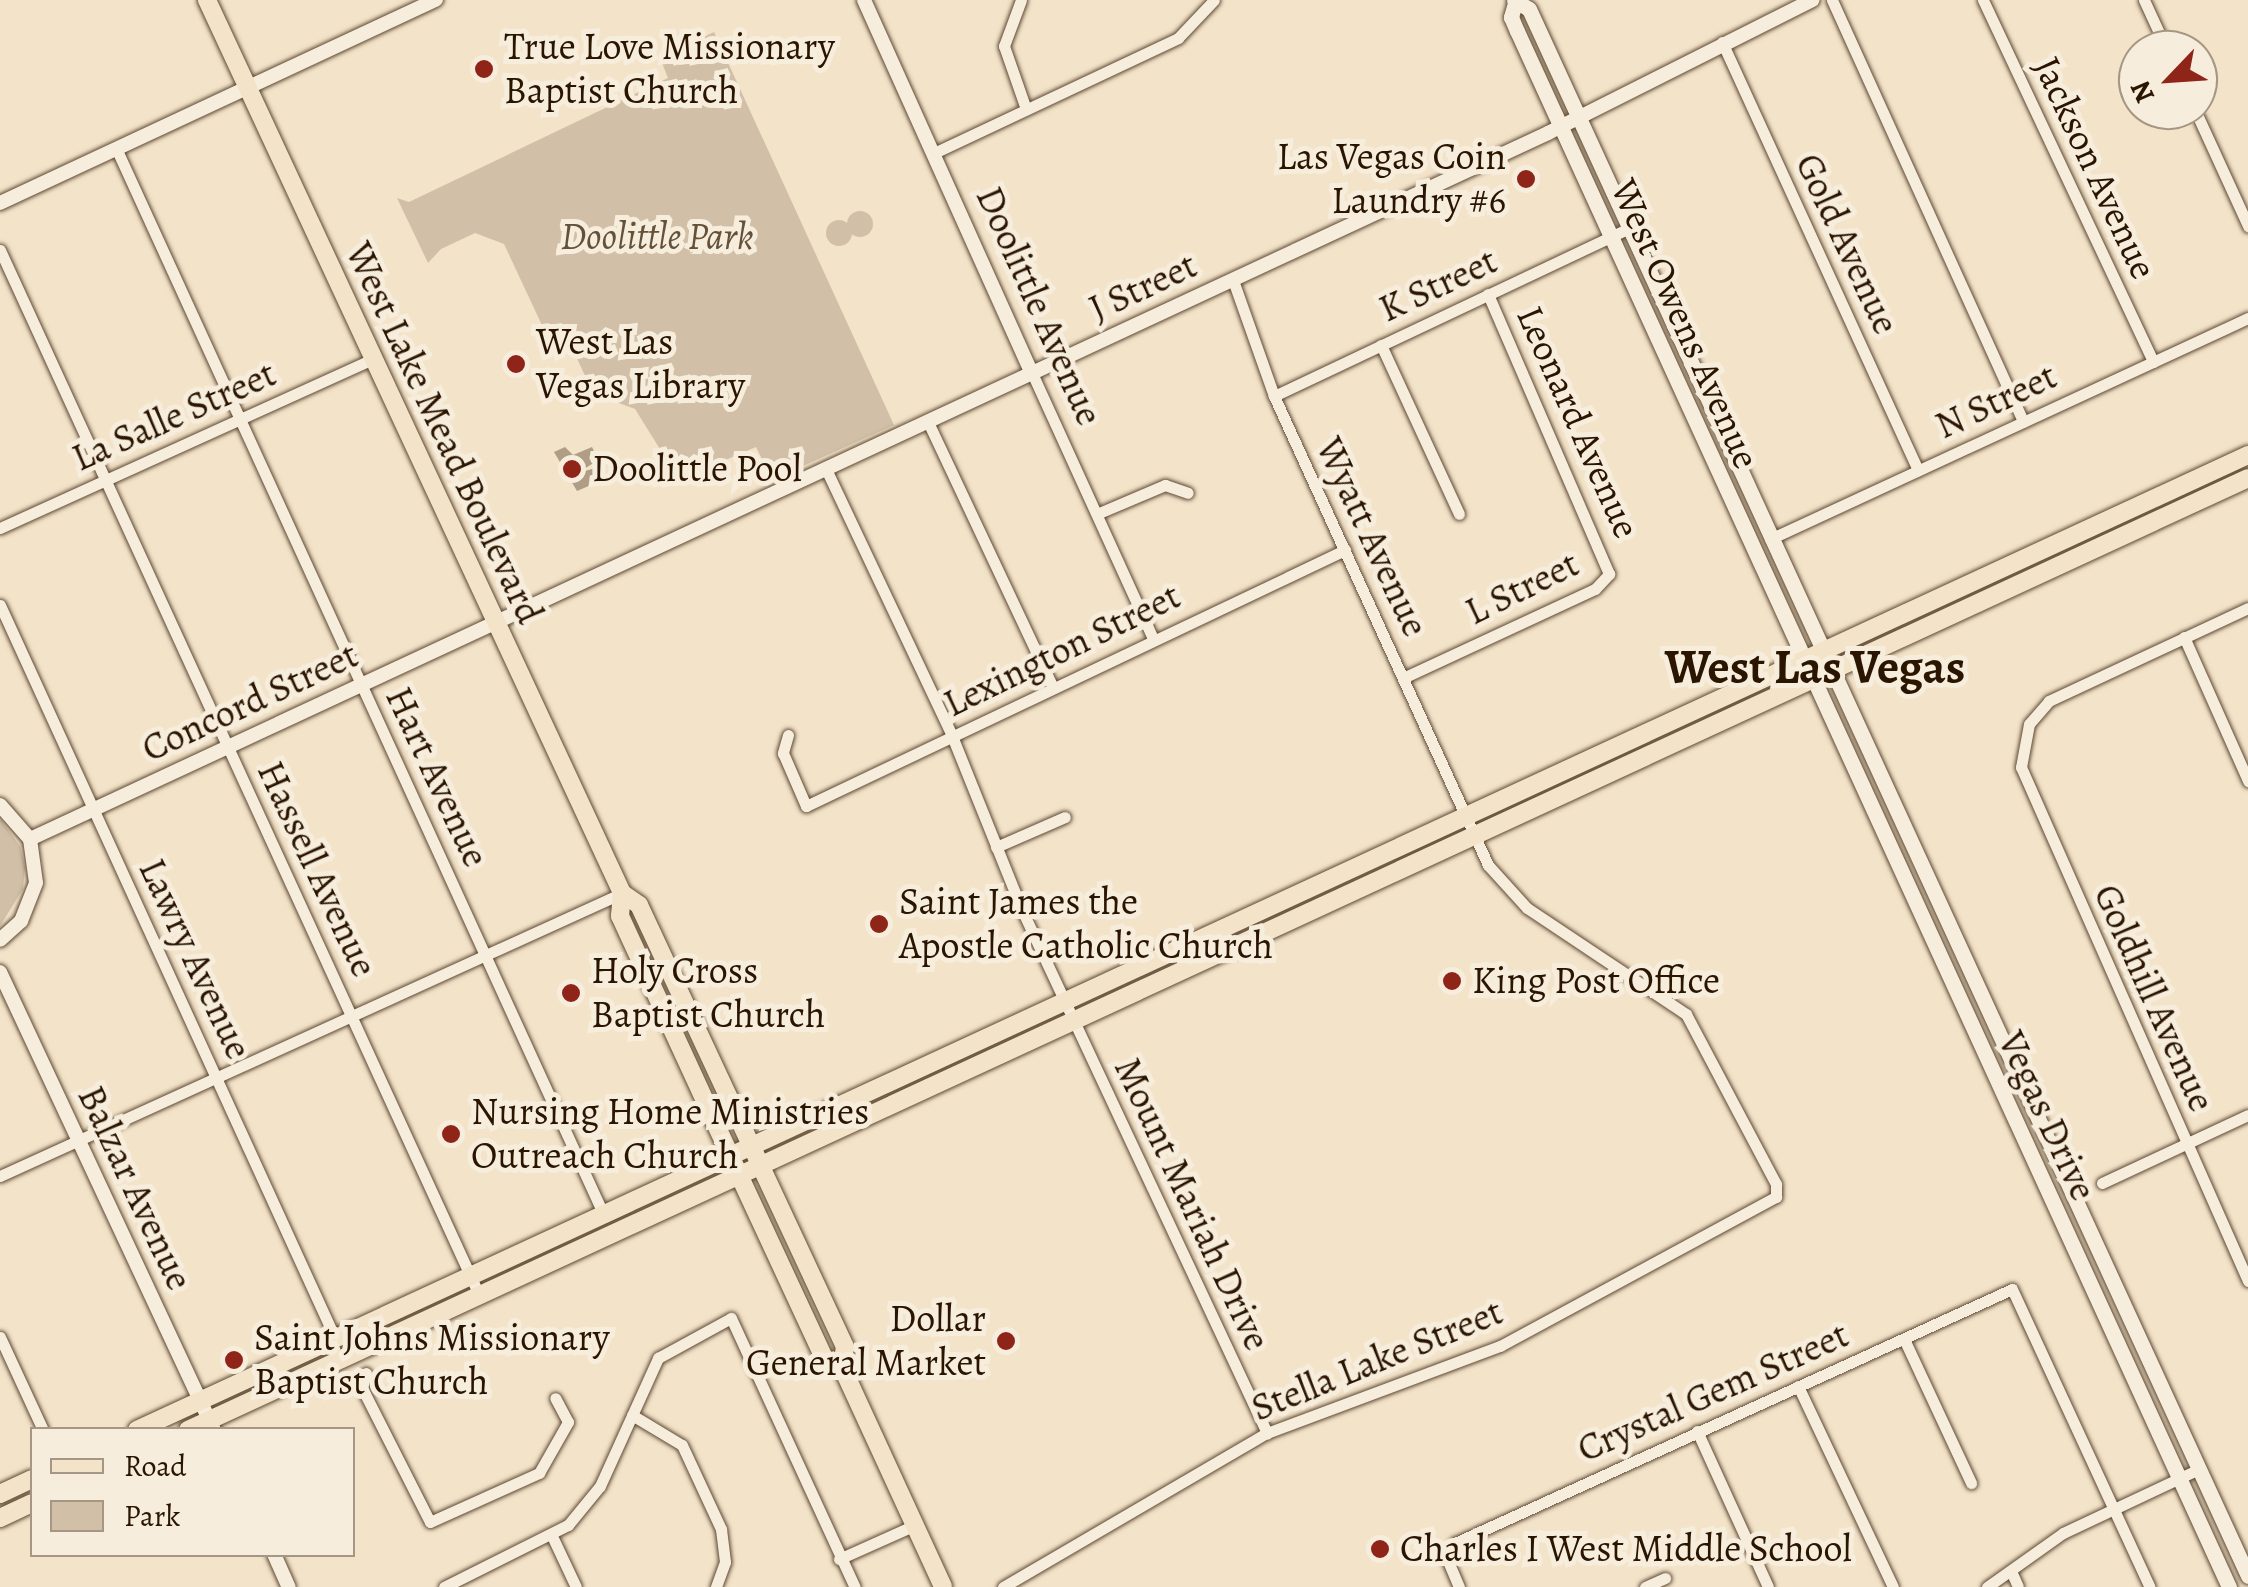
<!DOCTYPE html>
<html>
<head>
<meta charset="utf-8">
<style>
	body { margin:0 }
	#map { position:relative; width:2248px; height:1587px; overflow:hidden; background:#f3e3c9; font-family:Alegreya,serif }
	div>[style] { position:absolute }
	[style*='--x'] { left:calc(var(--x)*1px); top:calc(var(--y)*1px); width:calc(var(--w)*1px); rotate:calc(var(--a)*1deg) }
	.green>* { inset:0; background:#d1c0a7 }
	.round { border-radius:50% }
	.water>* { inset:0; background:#af9d85 }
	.roads { filter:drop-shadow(0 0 2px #5c4832) drop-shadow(0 0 2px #5c4832) }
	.minor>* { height:11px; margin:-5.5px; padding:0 5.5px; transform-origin:5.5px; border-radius:5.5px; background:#f7eddc }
	.tertiary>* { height:14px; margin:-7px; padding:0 7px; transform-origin:7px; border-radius:7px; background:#f7eddc }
	.secondary>* { height:15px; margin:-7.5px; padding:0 7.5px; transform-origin:7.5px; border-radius:7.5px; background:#f7eddc }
	.primary>* { height:18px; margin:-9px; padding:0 9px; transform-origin:9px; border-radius:9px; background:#f3e3c9 }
	.dots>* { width:28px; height:28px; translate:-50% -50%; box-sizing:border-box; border:5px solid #f7eddc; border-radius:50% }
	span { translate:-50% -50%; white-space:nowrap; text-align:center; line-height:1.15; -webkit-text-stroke:10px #f7eddc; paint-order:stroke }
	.poi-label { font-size:38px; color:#2a1500 }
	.left { translate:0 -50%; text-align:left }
	.right { translate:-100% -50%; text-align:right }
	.street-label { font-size:38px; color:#2a1500 }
	.park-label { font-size:38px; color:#64513a; font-style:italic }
	.district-label { font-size:48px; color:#2a1500; font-weight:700 }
	.legend { position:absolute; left:30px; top:1427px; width:325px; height:130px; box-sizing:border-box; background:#f7eddc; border:2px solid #a59784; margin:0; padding:12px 18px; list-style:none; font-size:30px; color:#2a1500 }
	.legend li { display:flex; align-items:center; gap:20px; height:50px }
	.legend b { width:50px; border:2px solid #a59784 }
	.north { position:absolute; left:2118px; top:30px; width:100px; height:100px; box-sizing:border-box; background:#f7eddc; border:2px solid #a59784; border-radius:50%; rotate:245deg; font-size:28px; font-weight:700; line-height:40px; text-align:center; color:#2a1500 }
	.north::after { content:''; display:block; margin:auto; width:35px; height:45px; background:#8f2418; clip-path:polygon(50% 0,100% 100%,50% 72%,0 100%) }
</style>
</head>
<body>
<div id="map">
	<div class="green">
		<div style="clip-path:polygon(714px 32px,894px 425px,772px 480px,756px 447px,679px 480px,664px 476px,663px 454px,635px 409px,616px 402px,597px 380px,589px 384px,571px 346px,554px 351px,504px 244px,475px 233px,441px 249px,428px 263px,397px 198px,409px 202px,668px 78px,660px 58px)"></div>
		<div class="round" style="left:847px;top:211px;width:26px;height:26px"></div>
		<div class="round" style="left:826px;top:220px;width:26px;height:26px"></div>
		<div style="clip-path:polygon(0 819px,20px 846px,25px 867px,23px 889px,0 926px)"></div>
	</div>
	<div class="water">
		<div style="clip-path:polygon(565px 447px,573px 455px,592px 447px,598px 460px,578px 473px,599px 467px,605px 479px,577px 491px,554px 452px)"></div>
	</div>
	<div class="roads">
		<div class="minor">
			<div style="--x:1021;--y:0;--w:49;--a:110.3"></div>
			<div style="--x:1004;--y:46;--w:67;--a:70.8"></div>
			<div style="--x:1832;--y:0;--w:463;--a:65.6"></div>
			<div style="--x:1983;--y:0;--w:400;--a:64.8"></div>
			<div style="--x:2144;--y:0;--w:55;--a:65.3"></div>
			<div style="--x:1722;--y:42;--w:471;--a:65.4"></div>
			<div style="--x:2195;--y:110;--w:128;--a:65.4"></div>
			<div style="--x:116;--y:148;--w:1171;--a:65.43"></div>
			<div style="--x:934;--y:153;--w:270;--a:-25.2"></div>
			<div style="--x:1178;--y:38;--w:52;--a:-46.5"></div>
			<div style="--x:0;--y:250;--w:1150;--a:65.37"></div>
			<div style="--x:1381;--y:345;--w:186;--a:65.2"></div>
			<div style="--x:1032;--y:373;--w:292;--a:65.5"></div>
			<div style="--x:1274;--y:396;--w:391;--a:-25.3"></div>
			<div style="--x:928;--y:422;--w:292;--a:64.8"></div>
			<div style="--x:826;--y:469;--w:295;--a:64.7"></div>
			<div style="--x:952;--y:736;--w:188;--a:68.1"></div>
			<div style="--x:1022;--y:910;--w:578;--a:64.9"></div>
			<div style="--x:1099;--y:513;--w:72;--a:-23"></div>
			<div style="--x:1165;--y:485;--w:24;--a:19"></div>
			<div style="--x:0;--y:528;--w:411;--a:-24.4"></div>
			<div style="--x:1770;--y:539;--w:527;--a:-24.81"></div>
			<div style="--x:0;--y:605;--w:806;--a:65.44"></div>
			<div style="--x:2248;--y:608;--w:220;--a:155"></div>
			<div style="--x:2049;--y:701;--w:30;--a:131"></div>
			<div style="--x:2029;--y:724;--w:44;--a:100.5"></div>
			<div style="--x:2021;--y:767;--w:562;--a:66.17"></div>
			<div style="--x:2184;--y:637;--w:158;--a:66"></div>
			<div style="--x:1403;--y:678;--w:212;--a:-24.9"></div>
			<div style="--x:1595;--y:589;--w:21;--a:-47"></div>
			<div style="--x:1609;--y:574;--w:305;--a:-113.4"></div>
			<div style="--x:788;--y:735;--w:19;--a:106"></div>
			<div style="--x:783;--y:753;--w:58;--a:66.5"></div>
			<div style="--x:806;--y:806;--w:597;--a:-25.41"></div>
			<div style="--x:996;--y:847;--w:75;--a:-23.5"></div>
			<div style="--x:0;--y:1176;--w:683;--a:-24.46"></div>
			<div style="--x:2102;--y:1183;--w:161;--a:-25"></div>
			<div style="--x:0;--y:1337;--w:102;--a:65.2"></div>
			<div style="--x:1904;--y:1339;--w:159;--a:65"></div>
			<div style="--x:366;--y:1373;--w:16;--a:105"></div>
			<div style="--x:362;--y:1388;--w:150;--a:63.1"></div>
			<div style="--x:430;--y:1522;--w:120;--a:-24.2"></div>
			<div style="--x:539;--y:1473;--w:59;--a:-60.4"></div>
			<div style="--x:568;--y:1422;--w:27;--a:-118"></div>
			<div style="--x:1798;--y:1386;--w:222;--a:64.7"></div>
			<div style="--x:632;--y:1415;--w:58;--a:31"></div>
			<div style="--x:682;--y:1445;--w:93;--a:65.1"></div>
			<div style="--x:721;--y:1529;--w:33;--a:83"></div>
			<div style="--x:725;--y:1562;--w:27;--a:110"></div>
			<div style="--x:1697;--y:1431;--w:171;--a:65.5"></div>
			<div style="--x:552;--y:1536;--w:56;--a:64.8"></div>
			<div style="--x:839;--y:1559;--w:83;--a:-24.1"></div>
			<div style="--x:2011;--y:1571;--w:17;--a:66"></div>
			<div style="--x:444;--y:1587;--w:139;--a:-26.6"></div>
			<div style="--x:568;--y:1525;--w:50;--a:-50.6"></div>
			<div style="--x:600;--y:1486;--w:141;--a:-65.6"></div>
			<div style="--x:658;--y:1358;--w:83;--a:-28.7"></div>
			<div style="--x:731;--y:1318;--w:296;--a:65.3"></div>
			<div style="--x:1003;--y:1587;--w:306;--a:-30.3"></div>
			<div style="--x:1267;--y:1433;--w:249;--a:-20.5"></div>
			<div style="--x:1500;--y:1346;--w:314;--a:-28.4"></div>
			<div style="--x:1776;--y:1197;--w:13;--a:-90"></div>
			<div style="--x:1776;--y:1184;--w:192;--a:-117.9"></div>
			<div style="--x:1686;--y:1014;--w:191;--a:-146.3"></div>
			<div style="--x:1527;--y:908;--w:58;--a:-132.2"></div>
			<div style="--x:1488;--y:865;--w:516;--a:-114.53"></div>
			<div style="--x:1274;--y:396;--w:123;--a:-109.5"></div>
			<div style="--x:1459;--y:1587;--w:33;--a:-113"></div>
			<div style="--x:1446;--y:1557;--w:17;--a:-57"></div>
			<div style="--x:1455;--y:1543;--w:612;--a:-24.51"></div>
			<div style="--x:2012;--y:1289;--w:328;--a:65.2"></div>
			<div style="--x:1645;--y:1587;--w:22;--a:-24"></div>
			<div style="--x:1987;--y:1587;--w:93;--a:-35.4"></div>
			<div style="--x:2063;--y:1533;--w:150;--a:-25.2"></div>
		</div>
		<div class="tertiary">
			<div style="--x:864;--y:0;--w:409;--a:65.8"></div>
			<div style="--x:0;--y:203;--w:481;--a:-25"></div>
			<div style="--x:0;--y:805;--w:45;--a:48.6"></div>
			<div style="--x:30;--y:839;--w:44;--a:82.2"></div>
			<div style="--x:36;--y:883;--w:41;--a:111.5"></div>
			<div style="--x:21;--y:921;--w:28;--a:138"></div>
			<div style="--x:30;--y:839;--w:1674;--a:-24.94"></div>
			<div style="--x:1548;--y:133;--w:296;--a:-26.7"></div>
			<div style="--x:0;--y:972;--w:506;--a:64.96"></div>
			<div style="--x:274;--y:1554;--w:36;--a:66"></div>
		</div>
		<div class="secondary">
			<div style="--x:1514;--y:0;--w:17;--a:31"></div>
			<div style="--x:1529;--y:9;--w:1724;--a:65.35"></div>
			<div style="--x:1515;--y:3;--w:15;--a:106"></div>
			<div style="--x:1511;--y:17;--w:15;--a:67"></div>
			<div style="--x:1517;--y:31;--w:1711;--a:65.41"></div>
		</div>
		<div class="primary">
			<div style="--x:207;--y:0;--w:985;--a:65.07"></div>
			<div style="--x:622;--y:893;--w:23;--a:95"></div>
			<div style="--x:620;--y:916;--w:287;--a:65.3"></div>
			<div style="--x:740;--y:1177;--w:200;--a:65.1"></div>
			<div style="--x:824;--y:1358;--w:20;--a:27"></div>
			<div style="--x:622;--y:893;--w:21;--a:35"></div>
			<div style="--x:639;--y:905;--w:488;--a:65"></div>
			<div style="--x:845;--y:1347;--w:20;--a:99"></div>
			<div style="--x:842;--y:1367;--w:242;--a:65.3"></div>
			<div style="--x:137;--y:1430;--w:2325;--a:-24.79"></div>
			<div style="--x:188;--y:1430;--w:2269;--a:-24.8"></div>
			<div style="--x:0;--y:1494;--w:35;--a:-25"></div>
			<div style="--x:0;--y:1518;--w:35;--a:-25"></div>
		</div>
	</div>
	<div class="dots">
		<div style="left:484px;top:69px;background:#8f2418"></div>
		<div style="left:1526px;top:179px;background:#8f2418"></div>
		<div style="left:516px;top:364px;background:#8f2418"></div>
		<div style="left:572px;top:469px;background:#8f2418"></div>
		<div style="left:879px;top:924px;background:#8f2418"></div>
		<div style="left:1452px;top:981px;background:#8f2418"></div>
		<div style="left:571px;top:993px;background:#8f2418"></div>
		<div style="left:451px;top:1134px;background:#8f2418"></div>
		<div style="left:1006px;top:1341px;background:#8f2418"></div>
		<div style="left:234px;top:1360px;background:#8f2418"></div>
		<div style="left:1380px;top:1549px;background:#8f2418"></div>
	</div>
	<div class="poi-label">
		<span class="left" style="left:504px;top:69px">True Love Missionary<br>Baptist Church</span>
		<span class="right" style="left:1506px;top:179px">Las Vegas Coin<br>Laundry #6</span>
		<span class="left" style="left:536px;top:364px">West Las<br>Vegas Library</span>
		<span class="left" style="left:592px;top:469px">Doolittle Pool</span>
		<span class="left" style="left:899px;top:924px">Saint James the<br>Apostle Catholic Church</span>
		<span class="left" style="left:591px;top:993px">Holy Cross<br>Baptist Church</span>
		<span class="left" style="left:1472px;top:981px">King Post Office</span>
		<span class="left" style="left:471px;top:1134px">Nursing Home Ministries<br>Outreach Church</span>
		<span class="right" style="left:986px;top:1341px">Dollar<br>General Market</span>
		<span class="left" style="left:254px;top:1360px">Saint Johns Missionary<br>Baptist Church</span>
		<span class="left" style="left:1400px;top:1549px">Charles I West Middle School</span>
	</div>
	<div class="street-label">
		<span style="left:2095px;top:168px;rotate:65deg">Jackson Avenue</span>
		<span style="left:1847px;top:244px;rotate:65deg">Gold Avenue</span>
		<span style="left:1438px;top:285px;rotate:-25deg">K Street</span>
		<span style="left:1143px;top:287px;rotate:-25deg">J Street</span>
		<span style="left:1039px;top:306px;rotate:66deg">Doolittle Avenue</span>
		<span style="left:1685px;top:324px;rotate:66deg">West Owens Avenue</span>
		<span style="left:1996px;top:401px;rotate:-25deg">N Street</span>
		<span style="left:174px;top:416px;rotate:-24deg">La Salle Street</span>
		<span style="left:1578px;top:422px;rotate:66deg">Leonard Avenue</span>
		<span style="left:444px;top:433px;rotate:65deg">West Lake Mead Boulevard</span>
		<span style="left:1372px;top:537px;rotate:65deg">Wyatt Avenue</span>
		<span style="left:1522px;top:588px;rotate:-26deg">L Street</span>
		<span style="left:1062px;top:650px;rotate:-26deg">Lexington Street</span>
		<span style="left:250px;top:702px;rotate:-25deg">Concord Street</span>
		<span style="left:437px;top:777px;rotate:65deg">Hart Avenue</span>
		<span style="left:317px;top:869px;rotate:65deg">Hassell Avenue</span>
		<span style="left:195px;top:959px;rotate:65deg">Lawry Avenue</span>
		<span style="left:2154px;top:998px;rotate:66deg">Goldhill Avenue</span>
		<span style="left:2047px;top:1116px;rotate:65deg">Vegas Drive</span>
		<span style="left:135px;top:1188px;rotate:65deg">Balzar Avenue</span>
		<span style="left:1192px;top:1204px;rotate:65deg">Mount Mariah Drive</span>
		<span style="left:1377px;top:1360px;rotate:-22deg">Stella Lake Street</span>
		<span style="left:1713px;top:1392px;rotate:-24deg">Crystal Gem Street</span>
	</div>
	<div class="park-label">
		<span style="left:657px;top:237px">Doolittle Park</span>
	</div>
	<div class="district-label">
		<span style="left:1815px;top:668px">West Las Vegas</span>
	</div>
	<ul class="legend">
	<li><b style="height:12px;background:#f3e3c9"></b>Road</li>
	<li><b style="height:28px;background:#d1c0a7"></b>Park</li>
	</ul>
	<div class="north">N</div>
</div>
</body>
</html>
